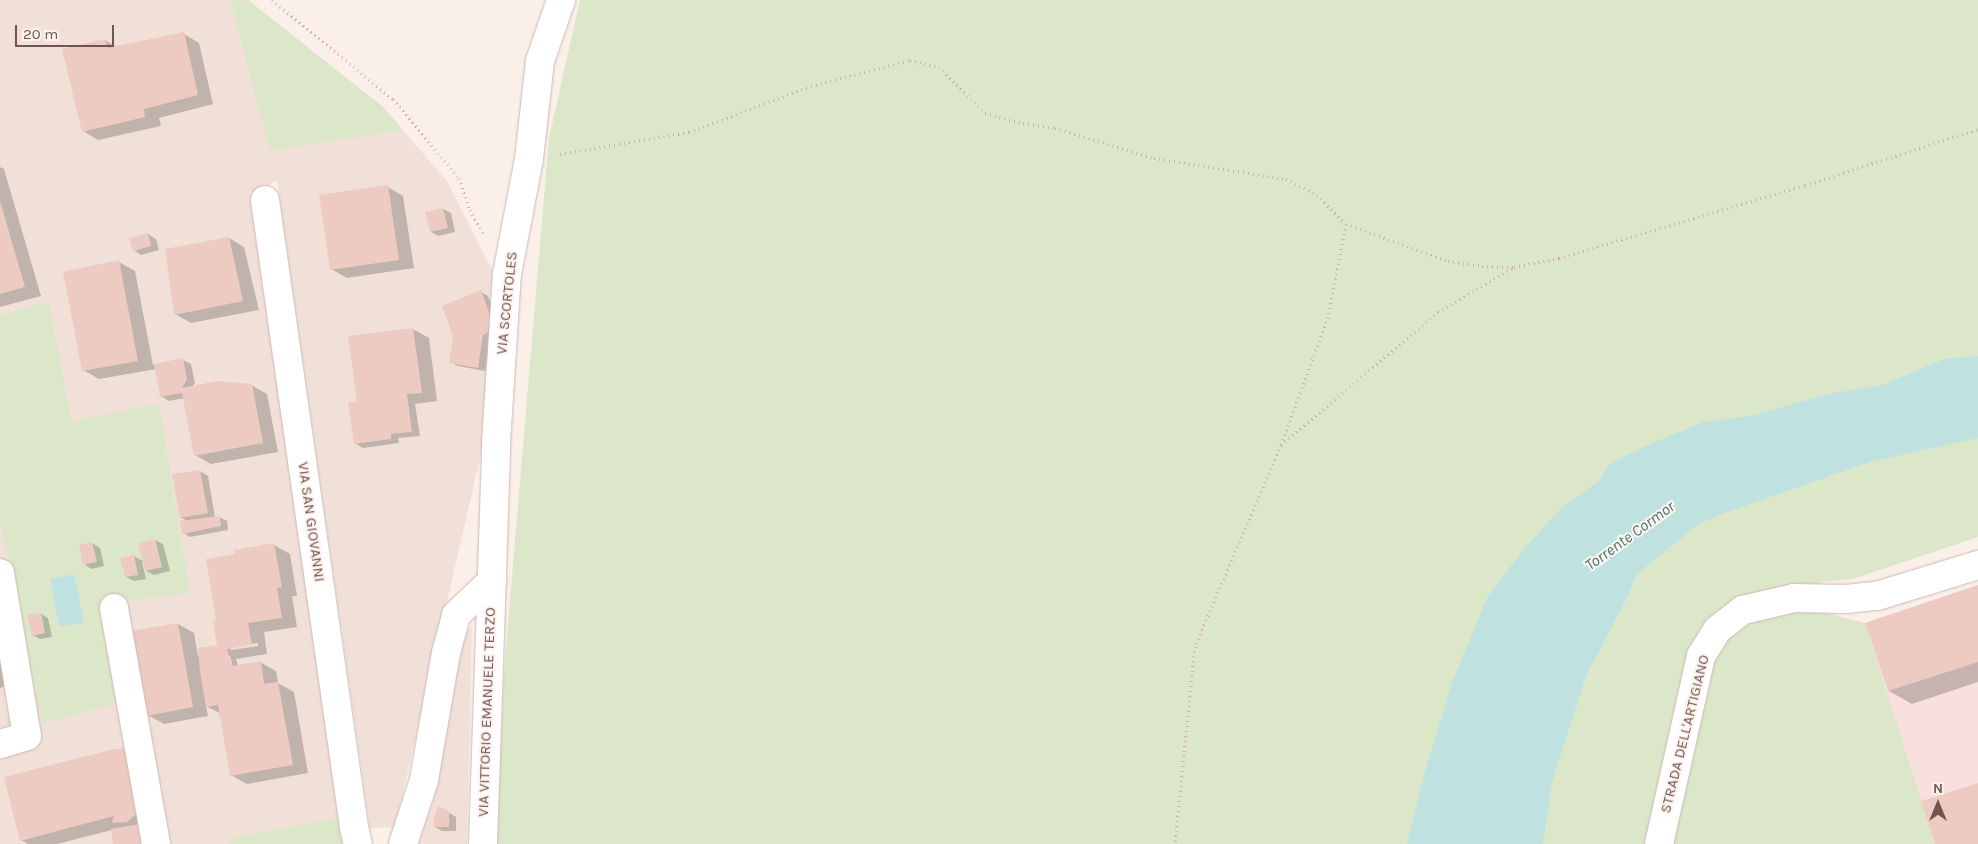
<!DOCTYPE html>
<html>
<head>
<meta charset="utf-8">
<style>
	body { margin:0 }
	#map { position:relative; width:1978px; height:844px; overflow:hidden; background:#faf0e9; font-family:Karla,sans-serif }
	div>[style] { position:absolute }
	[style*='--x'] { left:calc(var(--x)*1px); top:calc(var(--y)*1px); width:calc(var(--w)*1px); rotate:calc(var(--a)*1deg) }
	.residential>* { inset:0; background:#f1e0d8 }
	.commercial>* { inset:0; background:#f9e0de }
	.green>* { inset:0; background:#dbe7c8 }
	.water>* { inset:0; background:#bfe2e0 }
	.shadow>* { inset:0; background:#0003 }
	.building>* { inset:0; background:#edcbc3 }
	.path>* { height:3px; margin-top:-1.5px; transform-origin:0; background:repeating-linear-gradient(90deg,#d2aea6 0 1px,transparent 0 5px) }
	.roads { filter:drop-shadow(0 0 1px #cdb8b3) drop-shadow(0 0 1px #cdb8b3) }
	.minor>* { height:28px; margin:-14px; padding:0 14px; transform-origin:14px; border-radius:14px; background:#fff }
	span { translate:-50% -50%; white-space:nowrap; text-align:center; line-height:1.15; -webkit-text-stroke:4px #fdf4ef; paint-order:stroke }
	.street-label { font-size:15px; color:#72544f }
	.water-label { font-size:16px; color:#447673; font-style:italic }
	.north { position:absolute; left:1913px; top:779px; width:50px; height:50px; -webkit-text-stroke:4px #fdf4ef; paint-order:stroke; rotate:0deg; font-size:14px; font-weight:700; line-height:20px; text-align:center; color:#72544f }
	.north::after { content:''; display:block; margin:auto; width:18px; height:22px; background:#72544f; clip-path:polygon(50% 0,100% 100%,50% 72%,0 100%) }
	.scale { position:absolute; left:15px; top:25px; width:99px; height:22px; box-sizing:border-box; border:2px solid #72544f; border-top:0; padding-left:6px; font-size:15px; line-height:18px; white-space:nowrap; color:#72544f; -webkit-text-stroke:4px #fdf4ef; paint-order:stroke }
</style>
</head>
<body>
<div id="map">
	<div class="residential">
		<div style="clip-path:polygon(0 0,248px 0,383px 107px,447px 181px,492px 270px,489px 419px,395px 827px,370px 828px,277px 180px,251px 198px,342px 844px,0 844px)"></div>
		<div style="clip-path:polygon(472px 625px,467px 844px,416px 844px,433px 803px,461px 642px)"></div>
	</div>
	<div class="commercial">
		<div style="clip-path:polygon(1978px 585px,1978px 844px,1921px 801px,1865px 623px)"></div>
	</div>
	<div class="green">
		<div style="clip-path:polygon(230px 0,248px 0,383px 107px,403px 130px,270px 151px)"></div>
		<div style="clip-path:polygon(580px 0,1978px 0,1978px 537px,1853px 579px,1818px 582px,1829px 614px,1865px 623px,1935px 844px,496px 844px,505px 659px,549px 138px)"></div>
		<div style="clip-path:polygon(49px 302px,71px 421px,159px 404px,190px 593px,105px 604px,123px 702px,42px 724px,10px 561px,0 525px,0 315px)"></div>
		<div style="clip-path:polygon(338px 818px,342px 844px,231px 844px,230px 838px)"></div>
	</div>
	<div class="water">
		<div style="clip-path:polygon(1978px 356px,1978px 438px,1870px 462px,1727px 512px,1700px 523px,1636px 575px,1627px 598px,1586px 676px,1552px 782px,1543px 844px,1407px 844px,1421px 785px,1452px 682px,1488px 596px,1523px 550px,1558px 511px,1600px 480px,1610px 464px,1645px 446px,1703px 422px,1745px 417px,1833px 393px,1883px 385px,1944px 359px)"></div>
		<div style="clip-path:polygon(74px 574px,84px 622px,59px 627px,50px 579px)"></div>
	</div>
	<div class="shadow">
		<div style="clip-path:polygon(184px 34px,199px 43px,213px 104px,159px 118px,161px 126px,98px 140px,83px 131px,105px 40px,118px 48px)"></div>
		<div style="clip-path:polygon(0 167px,4px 169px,41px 296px,0 307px)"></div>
		<div style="clip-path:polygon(388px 187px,403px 196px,414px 268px,347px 278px,331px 269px)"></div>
		<div style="clip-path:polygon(443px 209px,451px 213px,455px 232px,438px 236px,431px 232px)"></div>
		<div style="clip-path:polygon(148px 234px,156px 239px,159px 250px,141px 255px,134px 250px)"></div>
		<div style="clip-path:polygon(229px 238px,244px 247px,259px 310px,191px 323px,175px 314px)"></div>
		<div style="clip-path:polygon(119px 262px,135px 271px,153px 365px,183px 360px,191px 364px,195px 383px,192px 387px,251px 385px,267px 394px,278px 452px,211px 464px,195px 455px,185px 398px,169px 401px,161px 396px,156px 369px,99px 379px,83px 370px)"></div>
		<div style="clip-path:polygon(481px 292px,488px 296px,502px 333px,490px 340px,485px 371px,458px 366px,450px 362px)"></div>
		<div style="clip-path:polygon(413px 329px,429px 338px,437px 401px,415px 404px,420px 436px,398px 438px,399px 443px,363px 448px,356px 444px,358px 402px)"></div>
		<div style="clip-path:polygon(200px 471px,208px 476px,215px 517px,219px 517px,227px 521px,228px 530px,190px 537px,183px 533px,188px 521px,181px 518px)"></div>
		<div style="clip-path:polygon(155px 540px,163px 544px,170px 571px,154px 575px,146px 571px)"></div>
		<div style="clip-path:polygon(92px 543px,100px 548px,104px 566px,92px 569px,85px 565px)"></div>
		<div style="clip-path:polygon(evenodd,274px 545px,290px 554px,297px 596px,292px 596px,297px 627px,264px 632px,267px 654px,236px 659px,238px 666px,260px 662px,276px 671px,278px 683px,294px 692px,308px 773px,247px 784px,231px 775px,221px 714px,206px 706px,208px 716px,164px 724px,148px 715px,146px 701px,138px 697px,178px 624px,194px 633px,198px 656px,218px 646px,217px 621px,236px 555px,274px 545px,258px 643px,258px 646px,231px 650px,231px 647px,258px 643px,274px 545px,228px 656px,230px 656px,234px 671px,228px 656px)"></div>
		<div style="clip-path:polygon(134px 556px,143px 561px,142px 562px,146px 579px,134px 581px,126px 577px)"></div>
		<div style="clip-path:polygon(1978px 587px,1978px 682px,1912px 704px,1889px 691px)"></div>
		<div style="clip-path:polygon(41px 614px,48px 618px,52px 637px,40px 639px,33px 635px)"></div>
		<div style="clip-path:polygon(0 639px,12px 684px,0 688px)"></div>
		<div style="clip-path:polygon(114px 750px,145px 817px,115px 844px,112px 830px,57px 844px,28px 844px,21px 840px)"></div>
		<div style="clip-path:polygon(448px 812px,456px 817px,456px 831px,442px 831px,435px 827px)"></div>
	</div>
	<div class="building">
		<div style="clip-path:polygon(184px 32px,198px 95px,144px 109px,145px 117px,82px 132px,62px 49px,105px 39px,108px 48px)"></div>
		<div style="clip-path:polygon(388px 185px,399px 260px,330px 270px,319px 195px)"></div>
		<div style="clip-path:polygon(0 201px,25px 287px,0 294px)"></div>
		<div style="clip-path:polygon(443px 208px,448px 228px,430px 232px,425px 212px)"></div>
		<div style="clip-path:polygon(148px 233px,151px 246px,133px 251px,129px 238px)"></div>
		<div style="clip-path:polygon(229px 237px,243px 301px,174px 315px,165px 249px)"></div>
		<div style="clip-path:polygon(119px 260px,138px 361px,82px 371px,63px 272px)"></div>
		<div style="clip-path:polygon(481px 290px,495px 329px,483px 335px,478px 368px,449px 363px,453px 336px,442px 306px)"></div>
		<div style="clip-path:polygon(413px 328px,422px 393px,407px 394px,412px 432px,391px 434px,391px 439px,354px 444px,348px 402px,357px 402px,348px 336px)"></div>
		<div style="clip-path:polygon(183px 358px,187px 379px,182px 388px,217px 381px,252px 384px,263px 443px,194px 456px,182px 393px,160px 397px,154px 364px)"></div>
		<div style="clip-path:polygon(200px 470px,208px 513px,180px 518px,172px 474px)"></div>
		<div style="clip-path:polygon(220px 516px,221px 526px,182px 534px,180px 521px)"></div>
		<div style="clip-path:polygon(155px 539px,162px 567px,145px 571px,138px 543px)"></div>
		<div style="clip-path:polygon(92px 542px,97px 562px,83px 565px,79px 545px)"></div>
		<div style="clip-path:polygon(274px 543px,282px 587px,277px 588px,282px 618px,248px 623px,252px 645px,227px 649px,232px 666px,261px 661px,264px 684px,278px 682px,293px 765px,230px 776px,218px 705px,206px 707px,200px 671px,198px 648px,217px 645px,213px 621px,216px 620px,206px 559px,235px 554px,234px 550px)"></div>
		<div style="clip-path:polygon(134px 554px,138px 575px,125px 577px,120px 558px)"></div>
		<div style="clip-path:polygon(1978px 585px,1978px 662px,1888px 691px,1865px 623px)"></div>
		<div style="clip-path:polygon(41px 613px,45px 633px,32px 636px,27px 615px)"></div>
		<div style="clip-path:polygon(178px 623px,193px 707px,147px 716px,144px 696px,137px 697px,125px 632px)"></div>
		<div style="clip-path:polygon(126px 748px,138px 813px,127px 822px,112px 823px,114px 816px,20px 841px,4px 777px,114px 749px)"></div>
		<div style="clip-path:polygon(1978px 783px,1978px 844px,1935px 844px,1921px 801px)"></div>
		<div style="clip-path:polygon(438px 806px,449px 811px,449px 827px,433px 827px,434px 817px)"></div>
		<div style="clip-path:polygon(140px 824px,144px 844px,113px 844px,111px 829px)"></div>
	</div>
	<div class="path">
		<div style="--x:272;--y:0;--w:156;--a:39.3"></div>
		<div style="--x:393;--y:99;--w:103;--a:50.1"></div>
		<div style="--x:459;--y:178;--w:34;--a:71"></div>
		<div style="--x:470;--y:210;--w:26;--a:61"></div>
		<div style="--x:560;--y:154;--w:131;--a:-9.7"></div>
		<div style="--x:689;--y:132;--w:130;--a:-20.7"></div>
		<div style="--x:811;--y:86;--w:102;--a:-14.7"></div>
		<div style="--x:910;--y:60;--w:30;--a:14"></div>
		<div style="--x:939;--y:67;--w:65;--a:45"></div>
		<div style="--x:985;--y:113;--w:39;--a:15"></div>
		<div style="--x:1023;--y:123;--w:32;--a:9"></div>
		<div style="--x:1055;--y:128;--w:103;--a:16.9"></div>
		<div style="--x:1154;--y:158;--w:134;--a:9"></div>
		<div style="--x:1286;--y:179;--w:35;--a:27"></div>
		<div style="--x:1317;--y:195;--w:41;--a:45"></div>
		<div style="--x:1346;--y:224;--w:95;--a:101"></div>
		<div style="--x:1328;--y:317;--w:136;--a:110.2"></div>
		<div style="--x:1281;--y:445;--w:219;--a:113.2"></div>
		<div style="--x:1195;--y:646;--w:199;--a:95.8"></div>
		<div style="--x:1346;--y:224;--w:109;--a:19.9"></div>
		<div style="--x:1448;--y:261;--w:34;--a:8"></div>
		<div style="--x:1482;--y:266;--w:32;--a:2"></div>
		<div style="--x:1514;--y:267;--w:46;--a:-11.3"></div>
		<div style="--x:1559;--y:258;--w:257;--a:-16.5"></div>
		<div style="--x:1805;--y:185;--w:182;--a:-17.9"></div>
		<div style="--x:1281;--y:445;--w:206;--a:-40.3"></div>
		<div style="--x:1438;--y:312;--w:88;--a:-30.6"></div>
	</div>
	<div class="roads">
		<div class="minor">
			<div style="--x:265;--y:200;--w:633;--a:81.92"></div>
			<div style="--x:354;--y:827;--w:17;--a:77"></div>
			<div style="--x:0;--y:573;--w:165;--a:80.6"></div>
			<div style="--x:27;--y:736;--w:28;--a:163"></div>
			<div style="--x:114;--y:608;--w:240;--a:79.9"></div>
			<div style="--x:403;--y:844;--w:67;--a:-71.8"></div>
			<div style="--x:424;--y:780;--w:129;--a:-80.2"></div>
			<div style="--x:446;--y:653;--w:39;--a:-75"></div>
			<div style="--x:456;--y:615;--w:50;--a:-43.4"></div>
			<div style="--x:483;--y:844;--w:401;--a:-88.1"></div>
			<div style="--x:496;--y:443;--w:169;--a:-86.3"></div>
			<div style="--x:507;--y:274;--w:117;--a:-79.2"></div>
			<div style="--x:529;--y:159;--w:99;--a:-83.6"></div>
			<div style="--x:540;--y:61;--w:65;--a:-71"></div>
			<div style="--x:1659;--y:844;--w:193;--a:-77.4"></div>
			<div style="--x:1701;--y:656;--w:31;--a:-58"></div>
			<div style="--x:1717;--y:630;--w:33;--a:-38"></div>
			<div style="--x:1743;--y:610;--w:52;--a:-13.2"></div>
			<div style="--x:1794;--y:598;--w:52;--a:1.1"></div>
			<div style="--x:1846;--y:599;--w:31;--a:-6"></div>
			<div style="--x:1877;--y:596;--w:106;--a:-17.1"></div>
		</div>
	</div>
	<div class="street-label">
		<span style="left:507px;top:303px;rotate:-84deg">VIA SCORTOLES</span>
		<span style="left:311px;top:522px;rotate:82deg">VIA SAN GIOVANNI</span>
		<span style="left:487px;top:712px;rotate:-88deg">VIA VITTORIO EMANUELE TERZO</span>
		<span style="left:1685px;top:734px;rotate:-76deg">STRADA DELL'ARTIGIANO</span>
	</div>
	<div class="water-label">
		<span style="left:1630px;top:536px;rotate:-36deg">Torrente Cormor</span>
	</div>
	<div class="north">N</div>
	<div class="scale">20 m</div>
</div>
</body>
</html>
